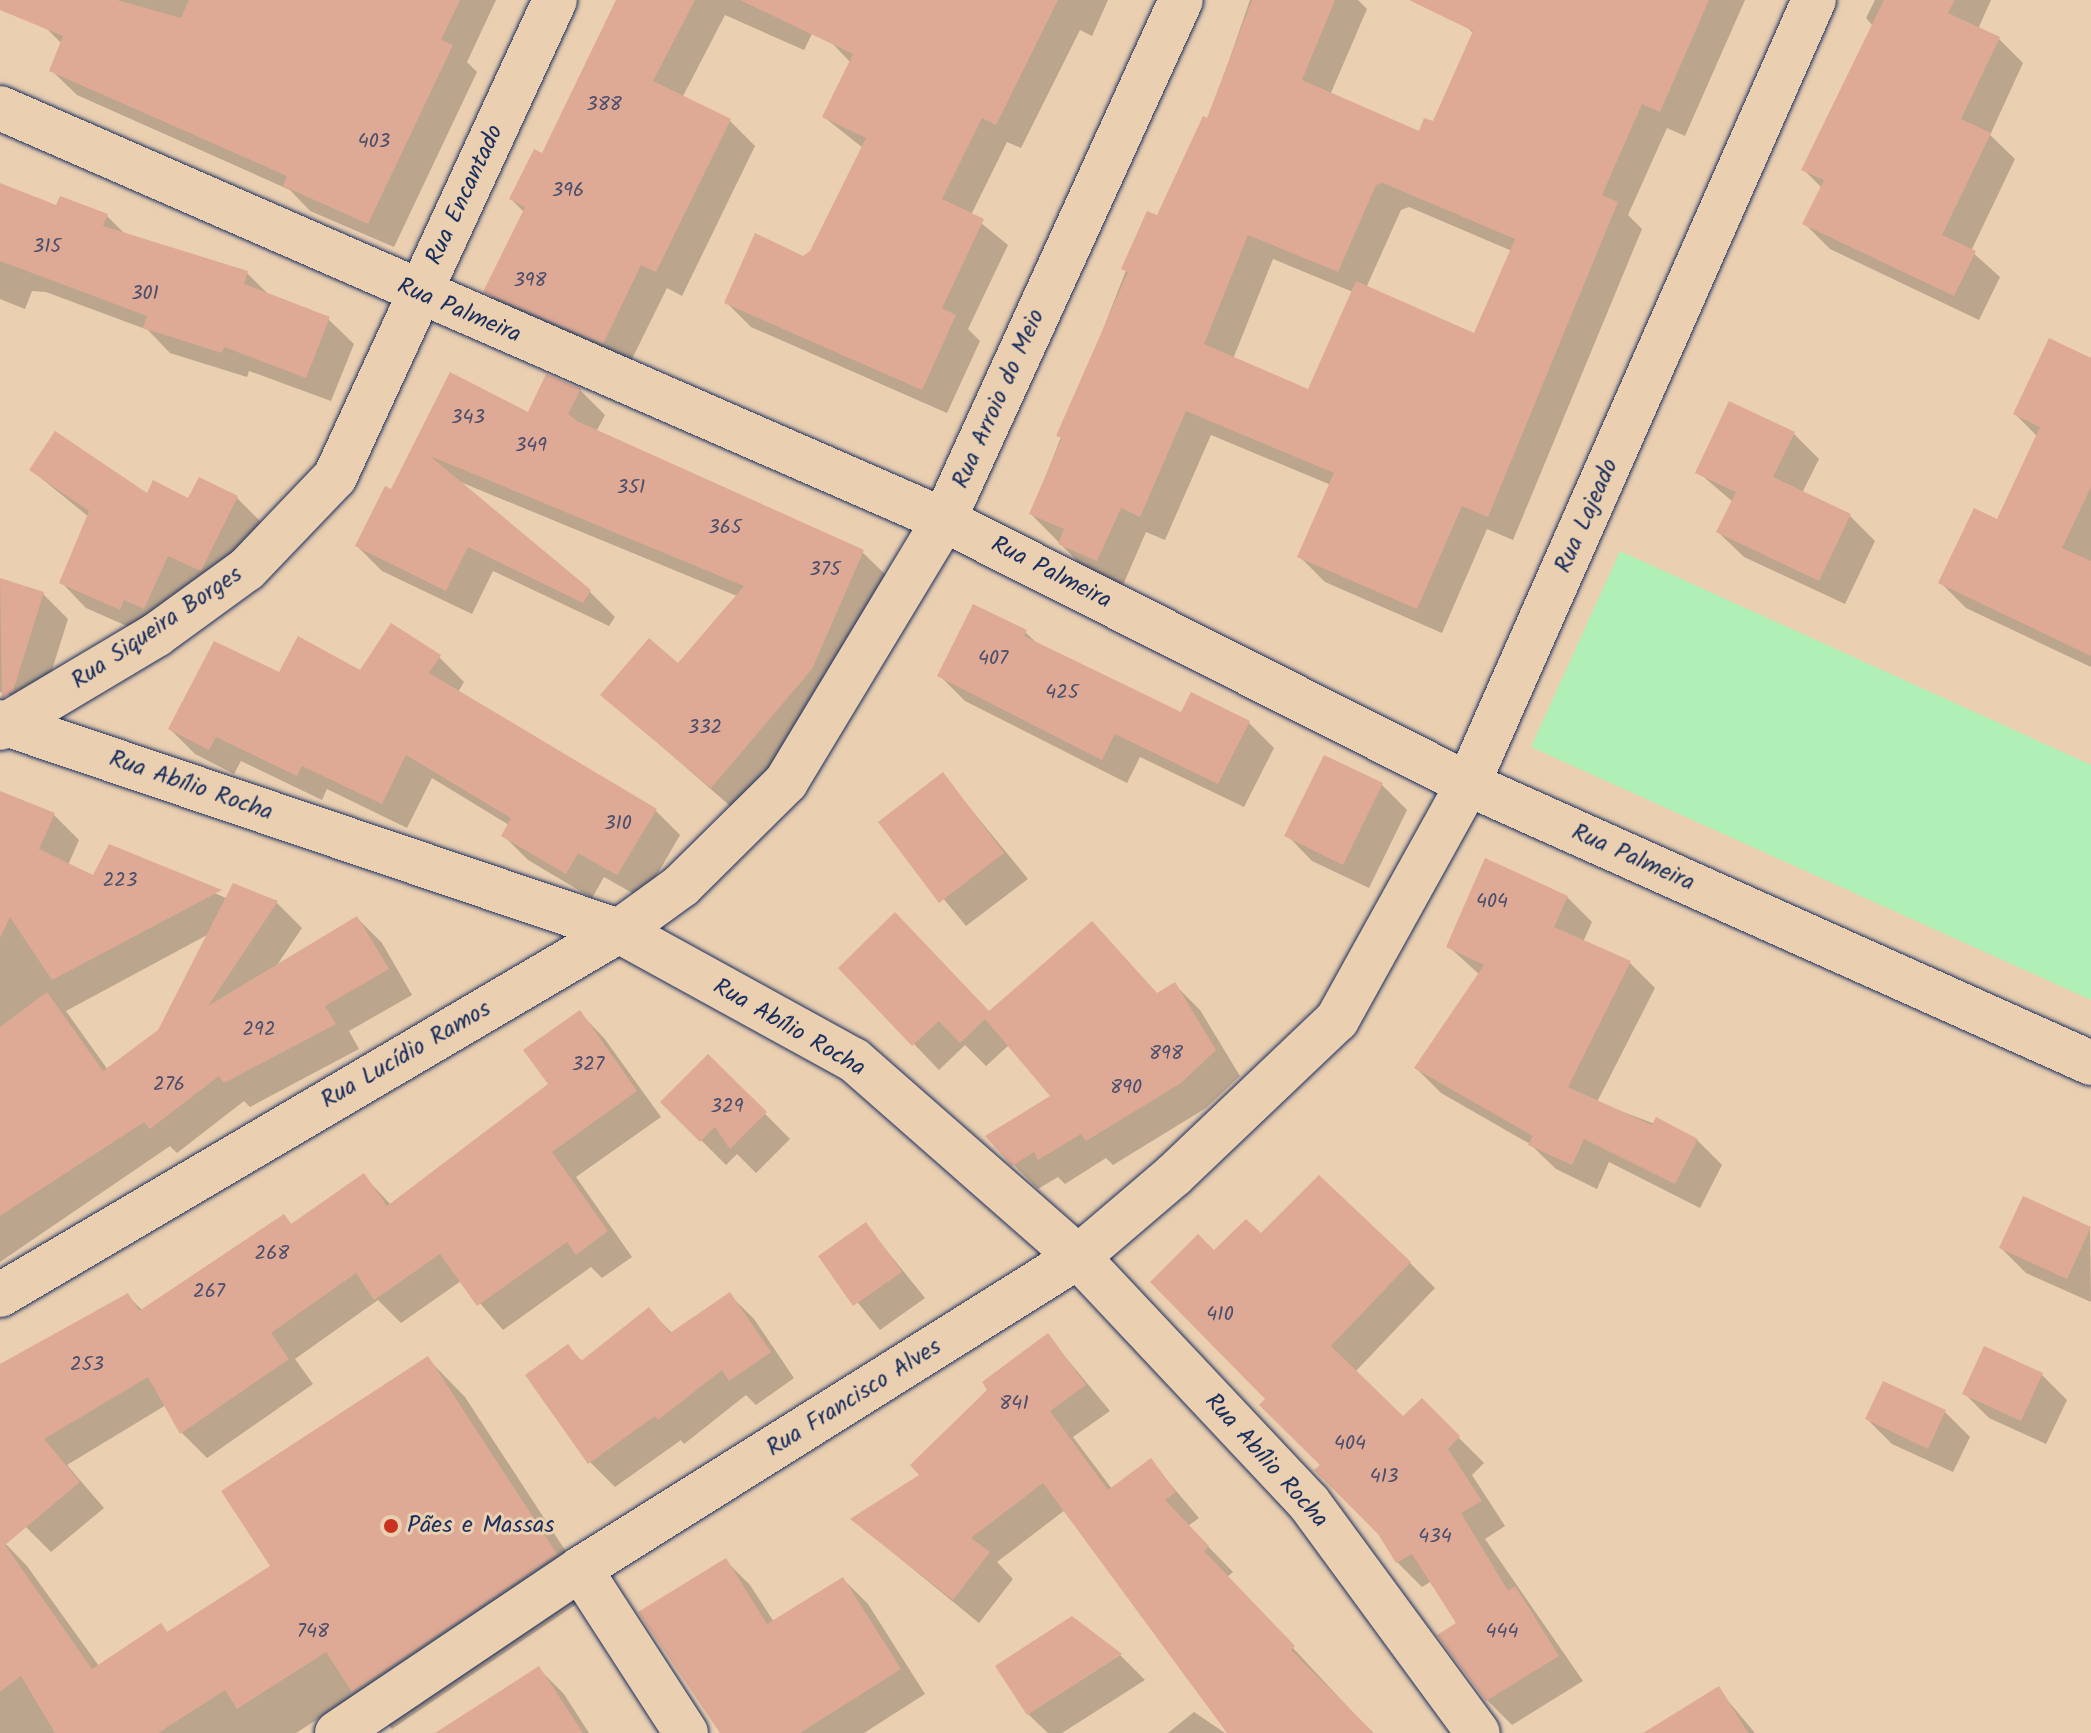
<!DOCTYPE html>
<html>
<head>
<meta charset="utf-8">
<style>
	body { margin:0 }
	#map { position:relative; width:2091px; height:1733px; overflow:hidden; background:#eacfb1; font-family:Kalam,sans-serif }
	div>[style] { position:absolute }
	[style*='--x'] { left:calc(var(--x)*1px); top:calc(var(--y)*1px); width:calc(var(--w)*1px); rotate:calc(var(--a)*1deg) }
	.green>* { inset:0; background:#b0efb6 }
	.shadow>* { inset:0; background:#0003 }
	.building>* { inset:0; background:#dfaa95 }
	.roads { filter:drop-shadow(0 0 2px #1b2f5e) drop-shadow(0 0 2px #1b2f5e) }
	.minor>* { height:44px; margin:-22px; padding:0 22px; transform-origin:22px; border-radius:22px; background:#eacfb1 }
	.dots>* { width:22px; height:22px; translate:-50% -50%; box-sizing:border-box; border:4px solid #eacfb1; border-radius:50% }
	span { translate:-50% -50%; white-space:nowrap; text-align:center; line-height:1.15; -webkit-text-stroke:6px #eacfb1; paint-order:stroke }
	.number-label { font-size:20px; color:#4c4e6c }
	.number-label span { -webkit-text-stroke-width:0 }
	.street-label { font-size:24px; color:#1b2f5e }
	.poi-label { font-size:24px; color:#1b2f5e }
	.left { translate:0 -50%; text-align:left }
</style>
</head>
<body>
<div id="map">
	<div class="green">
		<div style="clip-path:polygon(1620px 551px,2091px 765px,2091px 1000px,1531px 747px)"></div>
	</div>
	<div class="shadow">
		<div style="clip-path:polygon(55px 0,496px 0,467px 62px,477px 72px,394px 247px,310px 211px,290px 190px,77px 95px,51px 70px,62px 44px,45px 27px)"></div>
		<div style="clip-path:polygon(619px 0,808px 0,822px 14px,804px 50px,725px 15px,682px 98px,730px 121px,755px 146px,682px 296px,667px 288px,628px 367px,511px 316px,486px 291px,524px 212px,511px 199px,543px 156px)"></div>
		<div style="clip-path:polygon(851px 0,1108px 0,1092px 36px,1080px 30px,1021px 148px,1007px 142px,971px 215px,1008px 245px,968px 329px,980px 341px,947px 413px,751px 327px,727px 303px,812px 252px,863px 148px,824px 117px,851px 63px,830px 41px)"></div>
		<div style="clip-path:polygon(evenodd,1250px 0,1358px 0,1367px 9px,1330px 95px,1420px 133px,1434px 124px,1474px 34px,1465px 25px,1477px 0,1745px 0,1685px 136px,1667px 128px,1628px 215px,1642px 229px,1513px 540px,1487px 529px,1442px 633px,1325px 582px,1300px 557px,1331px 485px,1211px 435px,1165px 540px,1146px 532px,1123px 585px,1085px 569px,1031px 514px,1148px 214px,1158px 218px,1208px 121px,1250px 0,1409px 207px,1512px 251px,1476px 336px,1366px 288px,1401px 210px,1409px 207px,1250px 0,1273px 259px,1353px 292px,1309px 392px,1233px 359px,1273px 259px)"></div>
		<div style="clip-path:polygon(1875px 0,1991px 0,1978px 29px,1998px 38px,2023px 63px,1990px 135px,2015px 159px,1971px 251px,2000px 277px,1979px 320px,1830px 249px,1805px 224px,1822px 188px,1803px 169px,1873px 26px,1866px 18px)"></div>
		<div style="clip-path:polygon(0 185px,57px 208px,107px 216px,127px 236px,247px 273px,270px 296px,328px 319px,354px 344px,331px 401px,249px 371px,247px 377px,170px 353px,148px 330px,46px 292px,32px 291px,25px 309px,0 299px)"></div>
		<div style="clip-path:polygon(2091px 360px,2091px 667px,1966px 608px,1941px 583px,1998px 521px,2038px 437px,2015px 414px)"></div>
		<div style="clip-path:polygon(451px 375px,529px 415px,580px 390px,605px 415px,596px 432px,862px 552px,888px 577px,837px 695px,737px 812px,603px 695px,679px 665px,737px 596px,458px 481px,590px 592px,615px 617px,609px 626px,493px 571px,472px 614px,382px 571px,357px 546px,392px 491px)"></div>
		<div style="clip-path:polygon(1794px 434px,1819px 459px,1802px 493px,1850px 516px,1875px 541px,1845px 604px,1744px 557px,1718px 532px,1733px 502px,1698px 472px)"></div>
		<div style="clip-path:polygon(31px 470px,189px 501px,200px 479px,237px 498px,262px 523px,226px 595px,193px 580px,170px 633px,145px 634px,86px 608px,61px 582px,89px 517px)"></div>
		<div style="clip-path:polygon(0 581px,43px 594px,68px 619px,41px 705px,0 692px)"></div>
		<div style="clip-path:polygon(1025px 632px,1038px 644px,1182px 714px,1249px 723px,1274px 748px,1244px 807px,1140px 757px,1127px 783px,965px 701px,940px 676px)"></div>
		<div style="clip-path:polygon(439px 657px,464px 682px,458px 692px,655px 810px,680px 835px,643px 899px,604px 877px,592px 898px,528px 860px,503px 835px,509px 825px,432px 778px,407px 828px,327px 789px,322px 800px,241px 761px,234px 774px,195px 754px,170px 729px,279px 675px,361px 672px)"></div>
		<div style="clip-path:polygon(1325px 757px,1382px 785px,1407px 810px,1369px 888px,1312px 861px,1287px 835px)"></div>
		<div style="clip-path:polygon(943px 775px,1028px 879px,966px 926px,881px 823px)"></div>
		<div style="clip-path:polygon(evenodd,0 793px,54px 815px,79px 840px,68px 865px,93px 878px,110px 846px,228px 899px,234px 886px,277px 903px,302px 928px,275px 968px,357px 918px,382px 943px,412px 995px,349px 1031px,359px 1049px,250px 1107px,244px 1101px,177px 1153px,170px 1146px,0 1262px,0 793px,209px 934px,159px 1032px,108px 1070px,66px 1011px,209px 934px)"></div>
		<div style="clip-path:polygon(1567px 897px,1592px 922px,1583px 942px,1630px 963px,1655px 988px,1597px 1102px,1697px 1140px,1722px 1165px,1700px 1208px,1609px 1162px,1597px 1189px,1556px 1169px,1530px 1144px,1441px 1093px,1416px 1068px,1480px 975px,1449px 947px)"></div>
		<div style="clip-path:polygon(841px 968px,989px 1013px,1158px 995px,1175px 985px,1200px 1010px,1240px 1076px,1206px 1108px,1113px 1165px,1106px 1158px,1065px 1184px,1058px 1177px,1038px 1189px,1013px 1164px,1053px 1096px,1009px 1045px,986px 1066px,965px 1045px,939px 1070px)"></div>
		<div style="clip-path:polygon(580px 1013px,604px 1038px,661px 1117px,576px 1177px,632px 1257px,602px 1278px,591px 1267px,503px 1330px,461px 1281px,401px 1323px,378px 1300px,295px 1359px,313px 1384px,207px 1458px,182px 1433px,166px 1405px,67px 1465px,104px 1508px,51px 1552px,26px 1527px,0 1495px,0 1368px,128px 1296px,143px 1311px,284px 1216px,293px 1226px,363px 1175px,391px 1205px,550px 1084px)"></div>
		<div style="clip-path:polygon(708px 1056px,790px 1139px,756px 1173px,737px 1154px,726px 1165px,663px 1102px)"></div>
		<div style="clip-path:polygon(866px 1225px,925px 1298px,880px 1330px,820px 1256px)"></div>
		<div style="clip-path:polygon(2090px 1229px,2091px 1302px,2026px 1273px,2001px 1248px)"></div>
		<div style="clip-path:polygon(1261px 1236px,1410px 1263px,1435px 1288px,1355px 1372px,1403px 1419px,1422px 1401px,1484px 1463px,1472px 1475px,1505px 1526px,1485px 1539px,1583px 1681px,1512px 1725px,1487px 1700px,1459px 1624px,1432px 1581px,1422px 1587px,1397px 1562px,1379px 1532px,1268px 1399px,1214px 1253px)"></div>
		<div style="clip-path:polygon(729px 1294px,754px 1319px,794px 1378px,756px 1405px,746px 1395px,684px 1444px,681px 1440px,615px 1487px,590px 1462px,568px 1347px,583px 1362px,649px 1310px,673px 1334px)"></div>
		<div style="clip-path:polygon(1048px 1336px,1110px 1411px,1073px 1437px,1112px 1489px,1151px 1461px,1199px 1518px,1188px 1526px,1233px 1572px,1227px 1577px,1372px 1733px,1229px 1733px,1065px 1510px,997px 1562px,1013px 1579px,979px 1623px,853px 1520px,923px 1475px)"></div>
		<div style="clip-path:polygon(428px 1359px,465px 1397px,593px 1593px,392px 1729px,357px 1694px,296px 1733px,0 1733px,0 1538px,27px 1566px,99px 1666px,161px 1626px,169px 1634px,273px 1567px)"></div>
		<div style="clip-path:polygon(2042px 1375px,2067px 1400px,2046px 1444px,1989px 1418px,1964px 1393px)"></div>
		<div style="clip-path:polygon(1945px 1412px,1970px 1437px,1953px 1472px,1892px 1444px,1867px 1419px)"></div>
		<div style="clip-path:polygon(725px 1560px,750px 1585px,774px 1622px,843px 1579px,868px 1604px,925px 1694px,864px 1733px,720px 1733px)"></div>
		<div style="clip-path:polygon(1120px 1655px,1145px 1680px,1062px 1733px,1048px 1733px,1028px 1714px)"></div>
		<div style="clip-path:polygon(539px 1669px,564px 1694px,589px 1733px,473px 1733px)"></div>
		<div style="clip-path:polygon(1718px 1689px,1755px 1733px,1657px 1733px)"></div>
		<div style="clip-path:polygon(1194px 1712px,1225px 1733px,1168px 1733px)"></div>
	</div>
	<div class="building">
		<div style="clip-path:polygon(0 0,117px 0,181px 18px,189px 0,460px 0,441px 40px,453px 45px,368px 224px,283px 186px,287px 176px,49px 71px,63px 36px,0 10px)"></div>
		<div style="clip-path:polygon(616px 0,695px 0,653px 81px,731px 119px,656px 272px,641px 265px,603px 344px,483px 292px,525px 207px,509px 199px,534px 149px,542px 153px)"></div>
		<div style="clip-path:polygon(740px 0,1058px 0,996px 125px,982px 118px,942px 199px,984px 219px,942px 308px,956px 315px,922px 390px,724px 303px,755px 233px,803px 256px,810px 251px,866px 138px,822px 117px,853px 54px)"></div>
		<div style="clip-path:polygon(evenodd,1252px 0,1335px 0,1302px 80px,1419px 131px,1424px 118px,1433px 121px,1473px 31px,1409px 0,1709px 0,1660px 112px,1642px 104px,1602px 195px,1618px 202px,1488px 517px,1462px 506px,1417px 609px,1297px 557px,1334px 473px,1186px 411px,1140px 517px,1121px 508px,1097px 561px,1058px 544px,1064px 529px,1029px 514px,1062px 438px,1056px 436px,1128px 272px,1121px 269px,1147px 211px,1157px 215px,1203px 116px,1207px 118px,1252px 0,1383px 183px,1515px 239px,1474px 333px,1356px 281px,1308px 389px,1204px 344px,1248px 235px,1338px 272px,1376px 185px,1383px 183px)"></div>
		<div style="clip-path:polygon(1884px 0,1955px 0,1948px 13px,2000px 37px,1961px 119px,1991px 133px,1942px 235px,1976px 251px,1954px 296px,1802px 224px,1824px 180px,1801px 170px)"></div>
		<div style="clip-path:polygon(0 183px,56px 205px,60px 196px,108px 214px,103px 226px,248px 271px,244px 284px,330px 317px,306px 378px,224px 347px,222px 353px,143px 328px,147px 316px,0 261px)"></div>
		<div style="clip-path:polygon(2049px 338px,2091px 358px,2091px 487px,2062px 548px,2091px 561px,2091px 656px,1938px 583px,1974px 508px,1997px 519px,2040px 427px,2013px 414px)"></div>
		<div style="clip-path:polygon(450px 372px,528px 412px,546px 374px,581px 389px,568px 414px,577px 421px,864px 550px,812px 669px,711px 788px,600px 695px,649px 638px,678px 663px,744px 586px,430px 456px,591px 590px,583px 603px,468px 547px,446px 591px,355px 546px,385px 486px,391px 489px)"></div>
		<div style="clip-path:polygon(1729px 401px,1795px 432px,1773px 477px,1851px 514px,1819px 581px,1716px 532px,1736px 492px,1695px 473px)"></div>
		<div style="clip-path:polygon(55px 431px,147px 493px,153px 480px,188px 498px,199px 477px,238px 496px,201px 571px,168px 556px,144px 609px,124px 600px,120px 610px,59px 583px,89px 511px,29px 470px)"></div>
		<div style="clip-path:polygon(0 578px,44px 592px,13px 691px,2px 698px)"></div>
		<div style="clip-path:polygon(973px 604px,1027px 630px,1024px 636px,1181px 712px,1191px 692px,1250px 721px,1218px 784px,1115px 734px,1102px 760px,937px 676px)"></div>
		<div style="clip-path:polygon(391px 623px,441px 655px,429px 673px,657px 809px,617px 875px,578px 853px,566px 874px,501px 836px,511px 818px,406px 755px,382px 804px,302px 766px,297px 776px,216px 737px,209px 750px,168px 729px,214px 641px,279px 672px,298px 636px,360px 670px)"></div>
		<div style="clip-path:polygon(1324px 755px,1383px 783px,1343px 865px,1284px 836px)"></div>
		<div style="clip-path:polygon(943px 772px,1004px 853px,939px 903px,878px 822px)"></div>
		<div style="clip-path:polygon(0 791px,55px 813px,39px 849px,93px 875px,109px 844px,222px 890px,52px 980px,10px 917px,0 938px)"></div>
		<div style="clip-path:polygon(1485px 858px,1568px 896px,1554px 927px,1631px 961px,1568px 1087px,1652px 1125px,1656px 1117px,1698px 1139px,1675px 1184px,1584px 1139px,1572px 1165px,1528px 1145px,1533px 1136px,1414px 1068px,1484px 965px,1446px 947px)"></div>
		<div style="clip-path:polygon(233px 883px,278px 901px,208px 1006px,357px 916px,389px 969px,325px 1006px,336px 1024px,224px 1083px,219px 1076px,150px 1129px,144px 1122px,0 1216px,0 1027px,47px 992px,103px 1071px,158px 1030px)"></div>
		<div style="clip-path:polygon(895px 912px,989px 1011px,1092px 921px,1157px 993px,1175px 982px,1216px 1050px,1181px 1083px,1086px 1141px,1081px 1134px,1038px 1160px,1034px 1152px,1012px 1166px,985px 1136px,1050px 1096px,985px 1019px,960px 1043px,939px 1021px,912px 1046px,838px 968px)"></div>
		<div style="clip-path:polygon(580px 1010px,637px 1091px,552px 1152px,608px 1231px,576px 1255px,567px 1242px,477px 1306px,440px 1254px,374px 1300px,356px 1273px,271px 1333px,289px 1359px,180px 1434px,148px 1377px,44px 1439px,80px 1482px,5px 1545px,92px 1669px,161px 1623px,167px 1632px,270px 1566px,221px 1491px,428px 1356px,557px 1554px,352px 1692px,326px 1652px,237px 1709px,225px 1690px,158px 1733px,55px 1733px,21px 1676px,0 1692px,0 1364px,128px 1293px,139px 1311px,284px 1214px,291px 1224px,364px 1173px,387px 1206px,548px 1084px,523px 1050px)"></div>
		<div style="clip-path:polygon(708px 1054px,767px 1112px,730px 1149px,715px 1127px,700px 1142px,660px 1102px)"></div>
		<div style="clip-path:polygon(1319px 1175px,1411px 1262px,1331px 1346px,1403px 1416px,1422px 1398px,1460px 1436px,1448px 1449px,1482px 1501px,1461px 1513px,1508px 1591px,1515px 1586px,1559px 1656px,1486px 1701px,1437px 1635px,1456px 1623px,1412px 1554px,1396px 1563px,1378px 1534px,1314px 1470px,1320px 1465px,1259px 1405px,1265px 1399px,1150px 1282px,1198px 1234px,1214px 1250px,1246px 1219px,1261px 1233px)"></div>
		<div style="clip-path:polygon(2023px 1196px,2091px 1227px,2067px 1279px,1999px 1248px)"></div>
		<div style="clip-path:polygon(866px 1222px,902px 1272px,853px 1306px,818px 1256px)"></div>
		<div style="clip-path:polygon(730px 1292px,771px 1352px,729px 1381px,722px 1370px,658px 1420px,655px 1416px,588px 1464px,525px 1375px,568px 1344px,581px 1361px,649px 1307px,670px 1333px)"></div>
		<div style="clip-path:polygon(1048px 1333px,1086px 1385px,1050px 1411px,1108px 1490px,1151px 1458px,1176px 1492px,1165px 1500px,1209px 1546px,1204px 1551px,1295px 1646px,1291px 1650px,1374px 1733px,1227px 1733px,1043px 1483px,971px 1538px,990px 1552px,953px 1600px,850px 1519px,919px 1475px,910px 1465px,987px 1390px,982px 1382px)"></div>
		<div style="clip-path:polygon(1984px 1346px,2043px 1373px,2021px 1421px,1962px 1394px)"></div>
		<div style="clip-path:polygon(1883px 1381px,1946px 1410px,1928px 1449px,1865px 1419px)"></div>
		<div style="clip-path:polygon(726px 1558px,767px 1624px,843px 1577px,901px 1669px,800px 1733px,720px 1733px,638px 1612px)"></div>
		<div style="clip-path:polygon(1072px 1616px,1122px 1654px,1027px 1715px,995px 1666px)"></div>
		<div style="clip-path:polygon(539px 1666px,583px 1733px,435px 1733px)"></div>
		<div style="clip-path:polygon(1719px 1686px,1748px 1733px,1643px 1733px)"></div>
	</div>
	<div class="roads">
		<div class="minor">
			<div style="--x:0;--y:108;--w:1030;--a:23.58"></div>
			<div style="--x:944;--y:520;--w:587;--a:26.74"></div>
			<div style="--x:1468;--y:784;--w:683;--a:24.12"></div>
			<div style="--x:0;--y:722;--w:653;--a:18.66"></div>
			<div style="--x:619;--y:931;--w:268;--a:28.8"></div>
			<div style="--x:854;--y:1060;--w:298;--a:41.3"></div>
			<div style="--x:1078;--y:1257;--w:337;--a:46.8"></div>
			<div style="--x:1309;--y:1503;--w:285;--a:53.7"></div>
			<div style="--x:0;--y:728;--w:182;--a:-30.8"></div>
			<div style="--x:156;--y:635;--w:112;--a:-36"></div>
			<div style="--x:247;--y:569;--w:127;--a:-46.3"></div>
			<div style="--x:335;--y:477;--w:525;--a:-65.24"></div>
			<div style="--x:0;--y:1295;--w:718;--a:-30.46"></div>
			<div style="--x:619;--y:931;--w:77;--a:-36"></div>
			<div style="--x:681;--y:886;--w:148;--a:-44.7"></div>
			<div style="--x:786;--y:782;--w:306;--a:-58.9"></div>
			<div style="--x:944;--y:520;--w:571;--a:-65.5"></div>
			<div style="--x:580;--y:1569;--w:195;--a:57.1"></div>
			<div style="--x:337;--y:1733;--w:293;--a:-34"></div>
			<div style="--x:580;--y:1569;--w:588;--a:-32.07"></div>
			<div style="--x:1078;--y:1257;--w:126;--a:-40.5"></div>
			<div style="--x:1174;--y:1175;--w:225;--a:-43.6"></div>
			<div style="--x:1337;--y:1020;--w:270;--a:-61"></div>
			<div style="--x:1468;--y:784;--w:857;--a:-66.19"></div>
		</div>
	</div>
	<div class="dots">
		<div style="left:391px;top:1526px;background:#c8321e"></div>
	</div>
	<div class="number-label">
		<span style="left:604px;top:105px">388</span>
		<span style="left:374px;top:142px">403</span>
		<span style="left:568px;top:191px">396</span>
		<span style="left:47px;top:247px">315</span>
		<span style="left:530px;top:281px">398</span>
		<span style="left:145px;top:294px">301</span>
		<span style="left:468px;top:418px">343</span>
		<span style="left:531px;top:446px">349</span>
		<span style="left:631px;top:488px">351</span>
		<span style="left:725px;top:528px">365</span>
		<span style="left:825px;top:570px">375</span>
		<span style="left:993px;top:659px">407</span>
		<span style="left:1062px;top:693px">425</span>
		<span style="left:705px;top:728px">332</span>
		<span style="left:618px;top:824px">310</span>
		<span style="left:120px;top:881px">223</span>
		<span style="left:1492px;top:902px">404</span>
		<span style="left:259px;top:1030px">292</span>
		<span style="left:1166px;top:1054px">898</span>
		<span style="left:588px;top:1065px">327</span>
		<span style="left:169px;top:1085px">276</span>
		<span style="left:1126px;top:1088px">890</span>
		<span style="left:727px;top:1107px">329</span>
		<span style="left:272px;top:1254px">268</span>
		<span style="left:209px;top:1292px">267</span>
		<span style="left:1220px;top:1315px">410</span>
		<span style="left:87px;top:1365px">253</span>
		<span style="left:1014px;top:1404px">841</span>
		<span style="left:1350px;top:1444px">404</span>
		<span style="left:1384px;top:1477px">413</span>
		<span style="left:1435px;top:1537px">434</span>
		<span style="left:313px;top:1632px">748</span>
		<span style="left:1502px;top:1632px">444</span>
	</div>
	<div class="street-label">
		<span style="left:465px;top:195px;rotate:-65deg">Rua Encantado</span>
		<span style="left:459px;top:311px;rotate:23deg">Rua Palmeira</span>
		<span style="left:999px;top:399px;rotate:-66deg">Rua Arroio do Meio</span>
		<span style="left:1587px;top:516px;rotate:-66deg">Rua Lajeado</span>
		<span style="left:1051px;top:573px;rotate:27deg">Rua Palmeira</span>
		<span style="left:157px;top:628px;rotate:-34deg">Rua Siqueira Borges</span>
		<span style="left:191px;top:786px;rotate:19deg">Rua Abílio Rocha</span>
		<span style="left:1633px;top:858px;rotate:24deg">Rua Palmeira</span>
		<span style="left:789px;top:1028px;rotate:30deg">Rua Abílio Rocha</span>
		<span style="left:406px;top:1055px;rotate:-30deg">Rua Lucídio Ramos</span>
		<span style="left:854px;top:1398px;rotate:-32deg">Rua Francisco Alves</span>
		<span style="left:1266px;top:1461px;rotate:48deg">Rua Abílio Rocha</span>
	</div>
	<div class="poi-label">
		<span class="left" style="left:407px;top:1526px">Pães e Massas</span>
	</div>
</div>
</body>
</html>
